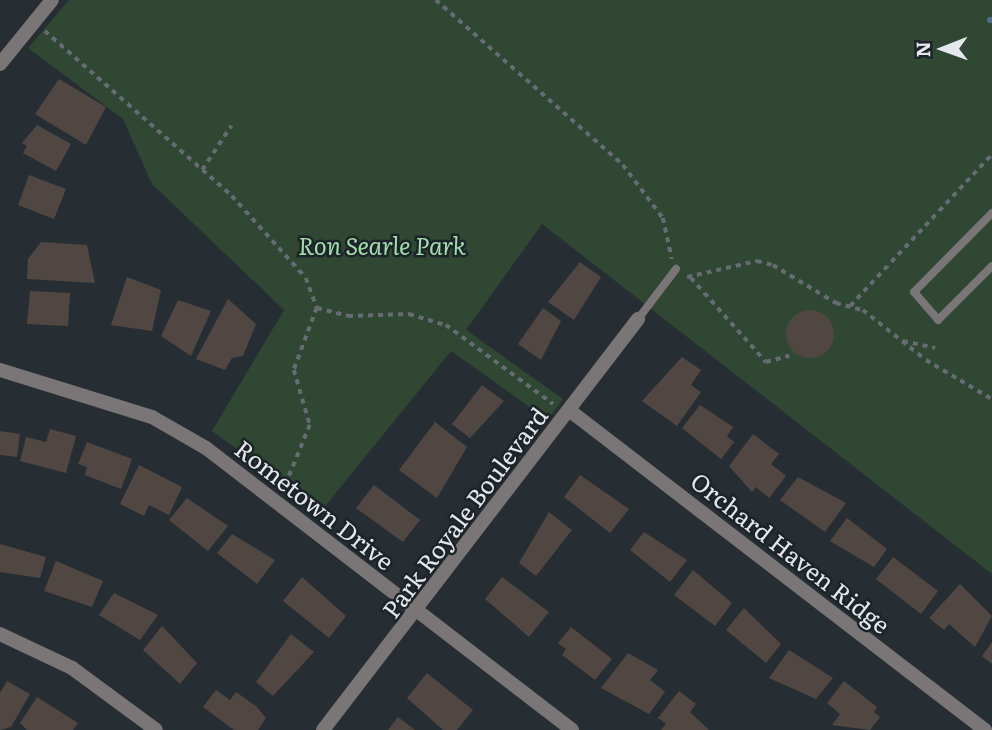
<!DOCTYPE html>
<html>
<head>
<meta charset="utf-8">
<style>
	body { margin:0 }
	#map { position:relative; width:992px; height:730px; overflow:hidden; background:#272e33; font-family:Literata,serif }
	div>[style] { position:absolute }
	[style*='--x'] { left:calc(var(--x)*1px); top:calc(var(--y)*1px); width:calc(var(--w)*1px); rotate:calc(var(--a)*1deg) }
	.green>* { inset:0; background:#2f4733 }
	.stream>* { height:6px; margin:-3px; padding:0 3px; transform-origin:3px; border-radius:3px; background:#506e8e }
	.building>* { inset:0; background:#504743 }
	.round { border-radius:50% }
	.path>* { height:3.5px; margin-top:-1.75px; transform-origin:0; background:repeating-linear-gradient(90deg,#666c71 0 5px,transparent 0 10px) }
	.service>* { height:8px; margin:-4px; padding:0 4px; transform-origin:4px; border-radius:4px; background:#7a7577 }
	.minor>* { height:14px; margin:-7px; padding:0 7px; transform-origin:7px; border-radius:7px; background:#7a7577 }
	span { translate:-50% -50%; white-space:nowrap; text-align:center; line-height:1.15; -webkit-text-stroke:5px #1d2429; paint-order:stroke }
	.park-label { font-size:24px; color:#a1dcaa; font-style:italic }
	.street-label { font-size:24px; color:#e4e8ec }
	.north { position:absolute; left:908px; top:14px; width:70px; height:70px; -webkit-text-stroke:5px #1d2429; paint-order:stroke; rotate:269deg; font-size:19px; font-weight:700; line-height:28px; text-align:center; color:#e4e8ec }
	.north::after { content:''; display:block; margin:auto; width:24px; height:32px; background:#e4e8ec; clip-path:polygon(50% 0,100% 100%,50% 72%,0 100%) }
</style>
</head>
<body>
<div id="map">
	<div class="green">
		<div style="clip-path:polygon(69px 0,992px 0,992px 574px,542px 224px,466px 330px,563px 399px,548px 420px,451px 351px,322px 510px,212px 431px,284px 310px,152px 184px,123px 119px,28px 48px)"></div>
	</div>
	<div class="stream">
		<div style="--x:990;--y:20;--w:2;--a:0"></div>
	</div>
	<div class="building">
		<div style="clip-path:polygon(59px 79px,106px 107px,86px 145px,35px 114px)"></div>
		<div style="clip-path:polygon(37px 125px,71px 144px,56px 171px,23px 153px,27px 146px,22px 143px)"></div>
		<div style="clip-path:polygon(29px 175px,66px 189px,54px 219px,18px 205px)"></div>
		<div style="clip-path:polygon(41px 242px,87px 245px,95px 283px,27px 279px,28px 259px)"></div>
		<div style="clip-path:polygon(580px 262px,601px 277px,574px 320px,548px 302px)"></div>
		<div style="clip-path:polygon(127px 277px,161px 290px,152px 331px,111px 325px)"></div>
		<div style="clip-path:polygon(30px 291px,70px 293px,68px 326px,27px 324px)"></div>
		<div style="clip-path:polygon(228px 299px,256px 324px,243px 356px,232px 358px,225px 370px,196px 359px)"></div>
		<div style="clip-path:polygon(178px 300px,211px 311px,191px 356px,161px 336px)"></div>
		<div style="clip-path:polygon(543px 308px,561px 321px,541px 360px,518px 344px)"></div>
		<div class="round" style="left:786px;top:310px;width:48px;height:48px"></div>
		<div style="clip-path:polygon(682px 357px,701px 370px,691px 385px,701px 392px,677px 426px,642px 401px)"></div>
		<div style="clip-path:polygon(482px 385px,504px 401px,470px 438px,452px 424px)"></div>
		<div style="clip-path:polygon(700px 405px,733px 427px,727px 436px,734px 442px,721px 459px,682px 428px)"></div>
		<div style="clip-path:polygon(435px 422px,467px 447px,437px 498px,399px 470px)"></div>
		<div style="clip-path:polygon(50px 429px,76px 436px,66px 473px,20px 461px,26px 437px,46px 442px)"></div>
		<div style="clip-path:polygon(0 431px,20px 434px,17px 457px,0 455px)"></div>
		<div style="clip-path:polygon(753px 434px,779px 454px,771px 464px,786px 476px,769px 498px,756px 487px,752px 492px,729px 466px)"></div>
		<div style="clip-path:polygon(87px 442px,132px 459px,121px 489px,85px 475px,87px 467px,78px 464px)"></div>
		<div style="clip-path:polygon(139px 465px,182px 487px,169px 515px,149px 505px,144px 516px,120px 504px)"></div>
		<div style="clip-path:polygon(580px 475px,629px 509px,610px 533px,564px 497px)"></div>
		<div style="clip-path:polygon(798px 477px,846px 503px,825px 532px,780px 500px)"></div>
		<div style="clip-path:polygon(374px 485px,420px 520px,403px 542px,356px 508px)"></div>
		<div style="clip-path:polygon(187px 498px,228px 526px,208px 551px,169px 520px)"></div>
		<div style="clip-path:polygon(549px 512px,572px 530px,536px 576px,519px 563px)"></div>
		<div style="clip-path:polygon(847px 518px,887px 549px,874px 567px,830px 541px)"></div>
		<div style="clip-path:polygon(644px 532px,687px 560px,670px 582px,630px 550px)"></div>
		<div style="clip-path:polygon(232px 534px,275px 560px,257px 584px,217px 553px)"></div>
		<div style="clip-path:polygon(0 544px,46px 557px,40px 578px,0 572px)"></div>
		<div style="clip-path:polygon(893px 557px,938px 591px,921px 614px,876px 579px)"></div>
		<div style="clip-path:polygon(56px 561px,103px 581px,92px 607px,44px 591px)"></div>
		<div style="clip-path:polygon(693px 570px,732px 603px,715px 626px,674px 595px)"></div>
		<div style="clip-path:polygon(302px 577px,346px 616px,329px 638px,283px 601px)"></div>
		<div style="clip-path:polygon(502px 577px,549px 612px,529px 637px,485px 599px)"></div>
		<div style="clip-path:polygon(960px 584px,992px 616px,975px 647px,949px 624px,944px 630px,929px 618px)"></div>
		<div style="clip-path:polygon(114px 593px,158px 615px,140px 640px,99px 615px)"></div>
		<div style="clip-path:polygon(744px 608px,781px 644px,766px 663px,726px 630px)"></div>
		<div style="clip-path:polygon(162px 626px,197px 663px,180px 684px,143px 650px)"></div>
		<div style="clip-path:polygon(571px 627px,612px 659px,595px 680px,562px 655px,566px 649px,558px 643px)"></div>
		<div style="clip-path:polygon(291px 634px,314px 652px,273px 696px,256px 682px)"></div>
		<div style="clip-path:polygon(992px 642px,992px 664px,982px 656px)"></div>
		<div style="clip-path:polygon(789px 650px,833px 678px,816px 699px,769px 678px)"></div>
		<div style="clip-path:polygon(628px 653px,658px 670px,650px 680px,665px 692px,649px 714px,601px 688px)"></div>
		<div style="clip-path:polygon(427px 673px,473px 710px,457px 730px,443px 730px,407px 698px)"></div>
		<div style="clip-path:polygon(7px 681px,30px 694px,11px 727px,0 730px,0 693px)"></div>
		<div style="clip-path:polygon(844px 681px,877px 707px,874px 712px,880px 717px,870px 730px,832px 725px,840px 714px,827px 703px)"></div>
		<div style="clip-path:polygon(216px 690px,230px 700px,236px 692px,257px 707px,266px 718px,258px 730px,234px 730px,203px 707px)"></div>
		<div style="clip-path:polygon(679px 691px,696px 704px,690px 712px,709px 730px,661px 730px,666px 724px,658px 718px)"></div>
		<div style="clip-path:polygon(37px 697px,78px 723px,73px 730px,27px 730px,20px 723px)"></div>
		<div style="clip-path:polygon(398px 717px,415px 730px,388px 730px)"></div>
	</div>
	<div class="path">
		<div style="--x:436;--y:0;--w:249;--a:41.4"></div>
		<div style="--x:623;--y:165;--w:66;--a:53"></div>
		<div style="--x:663;--y:218;--w:42;--a:77.6"></div>
		<div style="--x:45;--y:31;--w:249;--a:41.4"></div>
		<div style="--x:232;--y:196;--w:110;--a:47.9"></div>
		<div style="--x:306;--y:278;--w:32;--a:70"></div>
		<div style="--x:317;--y:308;--w:66;--a:110.4"></div>
		<div style="--x:294;--y:370;--w:57;--a:73.8"></div>
		<div style="--x:310;--y:425;--w:69;--a:112.1"></div>
		<div style="--x:202;--y:170;--w:53;--a:-56.6"></div>
		<div style="--x:687;--y:277;--w:72;--a:-12.9"></div>
		<div style="--x:757;--y:261;--w:16;--a:14"></div>
		<div style="--x:773;--y:265;--w:74;--a:31.1"></div>
		<div style="--x:836;--y:303;--w:28;--a:15"></div>
		<div style="--x:863;--y:310;--w:80;--a:38.4"></div>
		<div style="--x:926;--y:360;--w:77;--a:30.6"></div>
		<div style="--x:691;--y:278;--w:113;--a:48.2"></div>
		<div style="--x:766;--y:362;--w:24;--a:-15"></div>
		<div style="--x:850;--y:306;--w:208;--a:-46.9"></div>
		<div style="--x:317;--y:308;--w:32;--a:14"></div>
		<div style="--x:348;--y:316;--w:61;--a:-1.9"></div>
		<div style="--x:409;--y:314;--w:39;--a:17"></div>
		<div style="--x:446;--y:325;--w:133;--a:36.4"></div>
		<div style="--x:903;--y:341;--w:33;--a:12"></div>
	</div>
	<div class="service">
		<div style="--x:992;--y:213;--w:111;--a:134.6"></div>
		<div style="--x:914;--y:292;--w:37;--a:49"></div>
		<div style="--x:938;--y:320;--w:76;--a:-45"></div>
		<div style="--x:638;--y:319;--w:63;--a:-52.8"></div>
	</div>
	<div class="minor">
		<div style="--x:0;--y:64;--w:82;--a:-50.9"></div>
		<div style="--x:0;--y:370;--w:159;--a:17.2"></div>
		<div style="--x:152;--y:417;--w:62;--a:29.9"></div>
		<div style="--x:206;--y:448;--w:462;--a:37.6"></div>
		<div style="--x:569;--y:410;--w:525;--a:37.57"></div>
		<div style="--x:0;--y:634;--w:80;--a:25.3"></div>
		<div style="--x:72;--y:668;--w:104;--a:36.4"></div>
		<div style="--x:323;--y:730;--w:518;--a:-52.53"></div>
	</div>
	<div class="park-label">
		<span style="left:382px;top:245px">Ron Searle Park</span>
	</div>
	<div class="street-label">
		<span style="left:315px;top:504px;rotate:38deg">Rometown Drive</span>
		<span style="left:464px;top:512px;rotate:-53deg">Park Royale Boulevard</span>
		<span style="left:791px;top:552px;rotate:38deg">Orchard Haven Ridge</span>
	</div>
	<div class="north">N</div>
</div>
</body>
</html>
